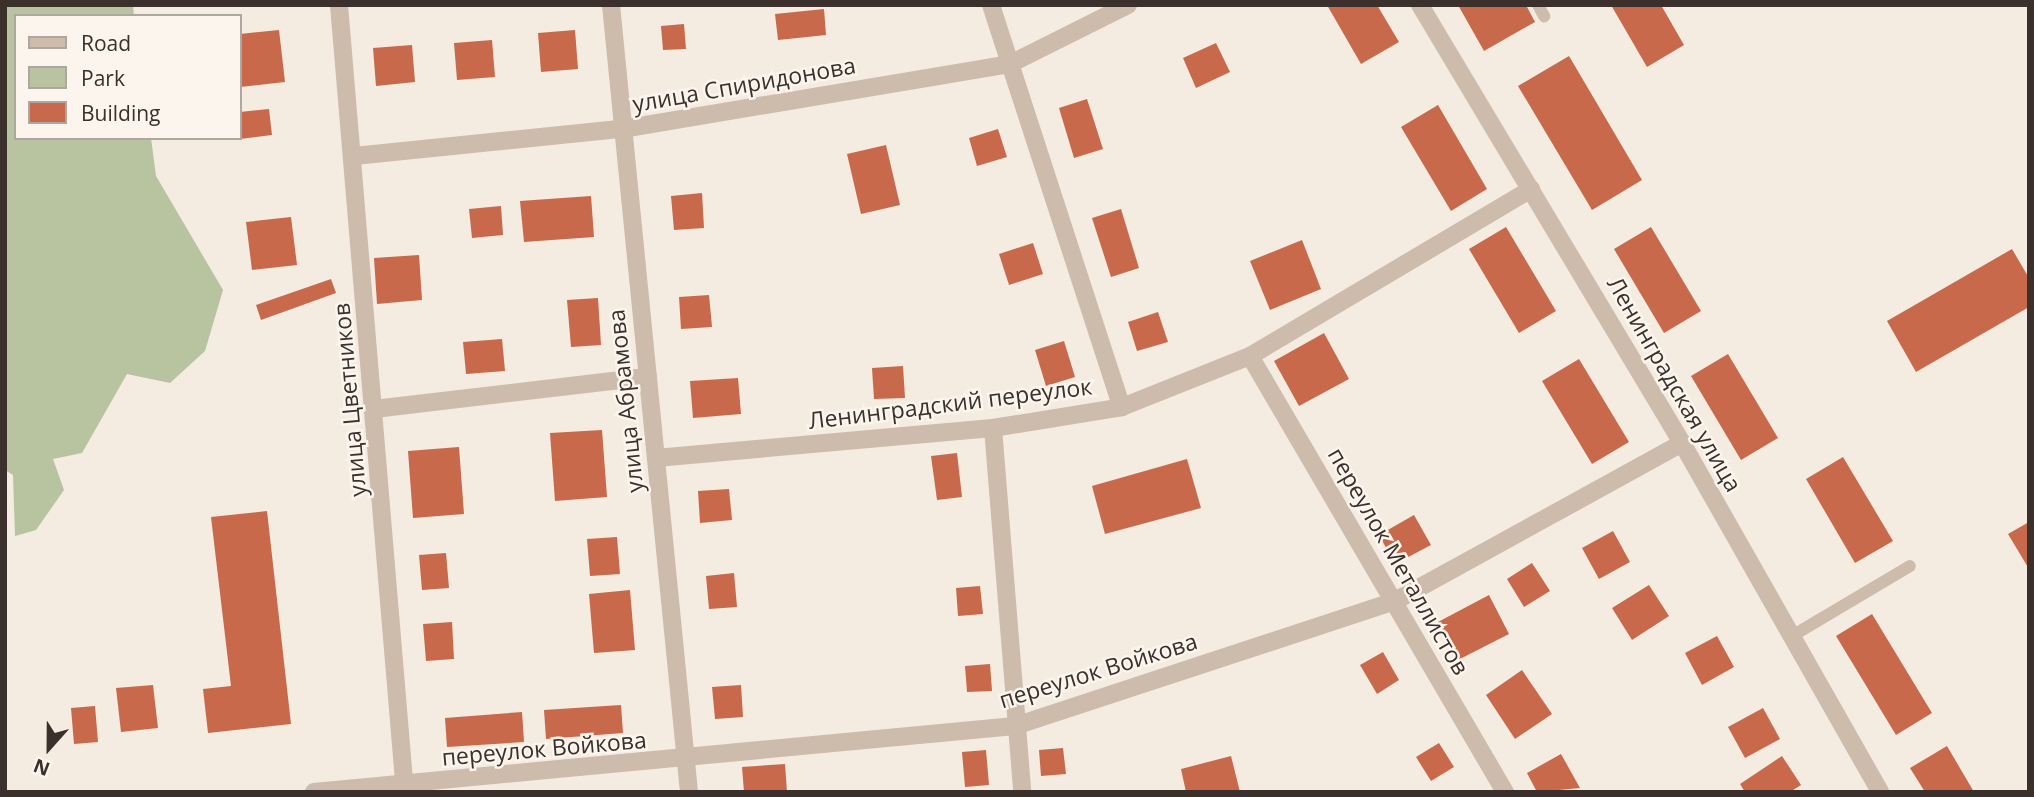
<!DOCTYPE html>
<html>
<head>
<meta charset="utf-8">
<style>
	body { margin:0 }
	#map { position:relative; width:2034px; height:797px; overflow:hidden; background:#f4ebe1; font-family:"Open Sans",sans-serif }
	div>[style] { position:absolute }
	[style*='--x'] { left:calc(var(--x)*1px); top:calc(var(--y)*1px); width:calc(var(--w)*1px); rotate:calc(var(--a)*1deg) }
	.green>* { inset:0; background:#b8c4a0 }
	.building>* { inset:0; background:#c8694b }
	.service>* { height:12px; margin:-6px; padding:0 6px; transform-origin:6px; border-radius:6px; background:#cdbbac }
	.minor>* { height:18px; margin:-9px; padding:0 9px; transform-origin:9px; border-radius:9px; background:#cdbbac }
	.tertiary>* { height:18px; margin:-9px; padding:0 9px; transform-origin:9px; border-radius:9px; background:#cdbbac }
	span { translate:-50% -50%; white-space:nowrap; text-align:center; line-height:1.15; -webkit-text-stroke:5px #fbf5ee; paint-order:stroke }
	.street-label { font-size:23px; color:#3b302b }
	.frame { position:absolute; inset:0; border:7px solid #3b302b; pointer-events:none }
	.legend { position:absolute; left:14px; top:14px; width:228px; height:126px; box-sizing:border-box; background:#fbf5ee; border:2px solid #aea6a0; margin:0; padding:9px 12px; list-style:none; font-size:21px; color:#3b302b }
	.legend li { display:flex; align-items:center; gap:14px; height:35px }
	.legend b { width:35px; border:2px solid #aea6a0 }
	.north { position:absolute; left:14px; top:713px; width:70px; height:70px; -webkit-text-stroke:5px #fbf5ee; paint-order:stroke; rotate:201deg; font-size:19px; font-weight:700; line-height:28px; text-align:center; color:#3b302b }
	.north::after { content:''; display:block; margin:auto; width:24px; height:32px; background:#3b302b; clip-path:polygon(50% 0,100% 100%,50% 72%,0 100%) }
</style>
</head>
<body>
<div id="map">
	<div class="green">
		<div style="clip-path:polygon(5px 5px,133px 5px,134px 16px,16px 16px,16px 138px,151px 138px,156px 176px,223px 290px,205px 351px,170px 383px,127px 374px,82px 453px,53px 459px,64px 490px,36px 530px,15px 536px,13px 475px,5px 470px)"></div>
	</div>
	<div class="building">
		<div style="clip-path:polygon(1327px 5px,1377px 5px,1399px 42px,1361px 64px)"></div>
		<div style="clip-path:polygon(1458px 5px,1526px 5px,1535px 22px,1484px 51px)"></div>
		<div style="clip-path:polygon(1611px 5px,1661px 5px,1684px 45px,1647px 67px)"></div>
		<div style="clip-path:polygon(824px 9px,826px 35px,778px 40px,775px 14px)"></div>
		<div style="clip-path:polygon(684px 24px,686px 49px,663px 50px,661px 26px)"></div>
		<div style="clip-path:polygon(279px 30px,285px 82px,240px 87px,240px 34px)"></div>
		<div style="clip-path:polygon(575px 30px,578px 69px,541px 72px,538px 33px)"></div>
		<div style="clip-path:polygon(492px 40px,495px 77px,457px 80px,454px 43px)"></div>
		<div style="clip-path:polygon(1216px 43px,1230px 72px,1196px 88px,1183px 58px)"></div>
		<div style="clip-path:polygon(412px 45px,415px 82px,376px 86px,373px 48px)"></div>
		<div style="clip-path:polygon(1569px 56px,1642px 180px,1592px 210px,1518px 86px)"></div>
		<div style="clip-path:polygon(1087px 99px,1103px 149px,1074px 158px,1059px 108px)"></div>
		<div style="clip-path:polygon(1438px 105px,1487px 189px,1451px 211px,1401px 127px)"></div>
		<div style="clip-path:polygon(269px 109px,272px 135px,240px 139px,240px 112px)"></div>
		<div style="clip-path:polygon(998px 129px,1007px 157px,977px 166px,969px 138px)"></div>
		<div style="clip-path:polygon(886px 145px,900px 205px,861px 214px,847px 154px)"></div>
		<div style="clip-path:polygon(702px 193px,704px 228px,674px 230px,671px 196px)"></div>
		<div style="clip-path:polygon(591px 196px,594px 237px,524px 242px,520px 201px)"></div>
		<div style="clip-path:polygon(501px 206px,503px 235px,472px 238px,469px 209px)"></div>
		<div style="clip-path:polygon(1121px 209px,1139px 268px,1111px 277px,1092px 218px)"></div>
		<div style="clip-path:polygon(291px 217px,297px 265px,252px 270px,246px 222px)"></div>
		<div style="clip-path:polygon(1506px 227px,1556px 311px,1519px 333px,1469px 249px)"></div>
		<div style="clip-path:polygon(1651px 227px,1701px 311px,1664px 333px,1614px 249px)"></div>
		<div style="clip-path:polygon(1302px 240px,1321px 289px,1270px 310px,1250px 261px)"></div>
		<div style="clip-path:polygon(1033px 243px,1043px 274px,1009px 285px,999px 254px)"></div>
		<div style="clip-path:polygon(2012px 249px,2029px 278px,2029px 307px,1916px 372px,1887px 321px)"></div>
		<div style="clip-path:polygon(419px 255px,422px 300px,377px 304px,374px 258px)"></div>
		<div style="clip-path:polygon(331px 279px,336px 293px,261px 320px,256px 305px)"></div>
		<div style="clip-path:polygon(709px 295px,712px 327px,681px 329px,679px 297px)"></div>
		<div style="clip-path:polygon(598px 298px,601px 345px,571px 347px,567px 300px)"></div>
		<div style="clip-path:polygon(1158px 312px,1168px 342px,1137px 351px,1128px 322px)"></div>
		<div style="clip-path:polygon(1324px 333px,1349px 379px,1299px 406px,1274px 361px)"></div>
		<div style="clip-path:polygon(502px 339px,505px 371px,466px 374px,463px 342px)"></div>
		<div style="clip-path:polygon(1064px 341px,1075px 377px,1046px 386px,1035px 350px)"></div>
		<div style="clip-path:polygon(1728px 354px,1778px 438px,1741px 460px,1691px 376px)"></div>
		<div style="clip-path:polygon(1579px 359px,1629px 442px,1592px 464px,1542px 381px)"></div>
		<div style="clip-path:polygon(903px 366px,905px 398px,874px 399px,872px 368px)"></div>
		<div style="clip-path:polygon(738px 378px,741px 414px,693px 418px,690px 381px)"></div>
		<div style="clip-path:polygon(602px 430px,607px 497px,555px 501px,550px 433px)"></div>
		<div style="clip-path:polygon(459px 447px,464px 514px,413px 518px,408px 451px)"></div>
		<div style="clip-path:polygon(957px 453px,962px 497px,937px 500px,931px 456px)"></div>
		<div style="clip-path:polygon(1843px 457px,1893px 541px,1855px 563px,1806px 479px)"></div>
		<div style="clip-path:polygon(1187px 459px,1201px 508px,1105px 534px,1092px 486px)"></div>
		<div style="clip-path:polygon(729px 489px,732px 520px,700px 523px,698px 491px)"></div>
		<div style="clip-path:polygon(267px 511px,291px 724px,208px 733px,203px 689px,231px 686px,211px 517px)"></div>
		<div style="clip-path:polygon(1414px 515px,1431px 545px,1395px 564px,1379px 535px)"></div>
		<div style="clip-path:polygon(2029px 522px,2029px 569px,2008px 534px)"></div>
		<div style="clip-path:polygon(1613px 531px,1630px 562px,1599px 579px,1582px 548px)"></div>
		<div style="clip-path:polygon(617px 537px,620px 574px,590px 576px,587px 539px)"></div>
		<div style="clip-path:polygon(446px 553px,449px 588px,422px 590px,419px 555px)"></div>
		<div style="clip-path:polygon(1532px 563px,1550px 591px,1524px 607px,1507px 579px)"></div>
		<div style="clip-path:polygon(734px 573px,737px 607px,709px 609px,706px 576px)"></div>
		<div style="clip-path:polygon(1649px 585px,1669px 616px,1632px 640px,1612px 608px)"></div>
		<div style="clip-path:polygon(980px 586px,983px 614px,958px 616px,956px 588px)"></div>
		<div style="clip-path:polygon(630px 590px,635px 650px,594px 653px,589px 594px)"></div>
		<div style="clip-path:polygon(1489px 595px,1509px 634px,1458px 660px,1438px 622px)"></div>
		<div style="clip-path:polygon(1872px 614px,1932px 713px,1896px 735px,1836px 636px)"></div>
		<div style="clip-path:polygon(452px 622px,454px 659px,426px 661px,423px 624px)"></div>
		<div style="clip-path:polygon(1717px 636px,1734px 667px,1702px 685px,1685px 653px)"></div>
		<div style="clip-path:polygon(1383px 652px,1399px 680px,1377px 694px,1360px 665px)"></div>
		<div style="clip-path:polygon(990px 664px,992px 691px,967px 692px,965px 666px)"></div>
		<div style="clip-path:polygon(1522px 670px,1552px 714px,1515px 739px,1486px 695px)"></div>
		<div style="clip-path:polygon(153px 685px,158px 728px,121px 732px,116px 688px)"></div>
		<div style="clip-path:polygon(741px 685px,743px 717px,715px 719px,712px 687px)"></div>
		<div style="clip-path:polygon(621px 705px,623px 733px,546px 739px,544px 710px)"></div>
		<div style="clip-path:polygon(95px 706px,98px 742px,74px 744px,71px 708px)"></div>
		<div style="clip-path:polygon(1763px 708px,1780px 739px,1745px 758px,1728px 727px)"></div>
		<div style="clip-path:polygon(522px 712px,524px 742px,447px 747px,445px 718px)"></div>
		<div style="clip-path:polygon(1439px 743px,1454px 767px,1431px 781px,1416px 757px)"></div>
		<div style="clip-path:polygon(1947px 746px,1974px 792px,1925px 792px,1910px 768px)"></div>
		<div style="clip-path:polygon(1063px 748px,1066px 774px,1041px 776px,1039px 750px)"></div>
		<div style="clip-path:polygon(986px 750px,989px 785px,965px 787px,962px 752px)"></div>
		<div style="clip-path:polygon(1561px 754px,1580px 788px,1537px 792px,1527px 773px)"></div>
		<div style="clip-path:polygon(1231px 756px,1240px 792px,1186px 792px,1181px 769px)"></div>
		<div style="clip-path:polygon(1782px 756px,1801px 785px,1790px 792px,1745px 792px,1740px 784px)"></div>
		<div style="clip-path:polygon(785px 764px,787px 792px,744px 792px,742px 767px)"></div>
	</div>
	<div class="service">
		<div style="--x:1538;--y:5;--w:13;--a:61"></div>
		<div style="--x:1792;--y:636;--w:137;--a:-30.7"></div>
	</div>
	<div class="minor">
		<div style="--x:339;--y:5;--w:790;--a:85.21"></div>
		<div style="--x:991;--y:5;--w:423;--a:72"></div>
		<div style="--x:354;--y:156;--w:269;--a:-5.8"></div>
		<div style="--x:622;--y:129;--w:393;--a:-9.5"></div>
		<div style="--x:1010;--y:64;--w:132;--a:-26.6"></div>
		<div style="--x:1250;--y:356;--w:505;--a:59.68"></div>
		<div style="--x:374;--y:409;--w:276;--a:-6.7"></div>
		<div style="--x:993;--y:428;--w:365;--a:85.4"></div>
		<div style="--x:656;--y:458;--w:338;--a:-5.1"></div>
		<div style="--x:993;--y:428;--w:131;--a:-9.2"></div>
		<div style="--x:1122;--y:407;--w:138;--a:-21.7"></div>
		<div style="--x:1250;--y:356;--w:327;--a:-30.7"></div>
		<div style="--x:314;--y:792;--w:704;--a:-5.38"></div>
		<div style="--x:1015;--y:726;--w:400;--a:-18.2"></div>
		<div style="--x:1395;--y:601;--w:328;--a:-28.8"></div>
	</div>
	<div class="tertiary">
		<div style="--x:611;--y:5;--w:791;--a:84.34"></div>
		<div style="--x:1420;--y:5;--w:510;--a:59.11"></div>
		<div style="--x:1682;--y:443;--w:401;--a:60.4"></div>
	</div>
	<div class="street-label">
		<span style="left:744px;top:84px;rotate:-10deg">улица Спиридонова</span>
		<span style="left:1675px;top:384px;rotate:60deg">Ленинградская улица</span>
		<span style="left:349px;top:400px;rotate:-95deg">улица Цветников</span>
		<span style="left:625px;top:401px;rotate:-96deg">улица Абрамова</span>
		<span style="left:950px;top:403px;rotate:-7deg">Ленинградский переулок</span>
		<span style="left:1399px;top:561px;rotate:60deg">переулок Металлистов</span>
		<span style="left:1098px;top:670px;rotate:-17deg">переулок Войкова</span>
		<span style="left:544px;top:748px;rotate:-5deg">переулок Войкова</span>
	</div>
	<div class="frame"></div>
	<ul class="legend">
	<li><b style="height:9px;background:#cdbbac"></b>Road</li>
	<li><b style="height:19px;background:#b8c4a0"></b>Park</li>
	<li><b style="height:19px;background:#c8694b"></b>Building</li>
	</ul>
	<div class="north">N</div>
</div>
</body>
</html>
